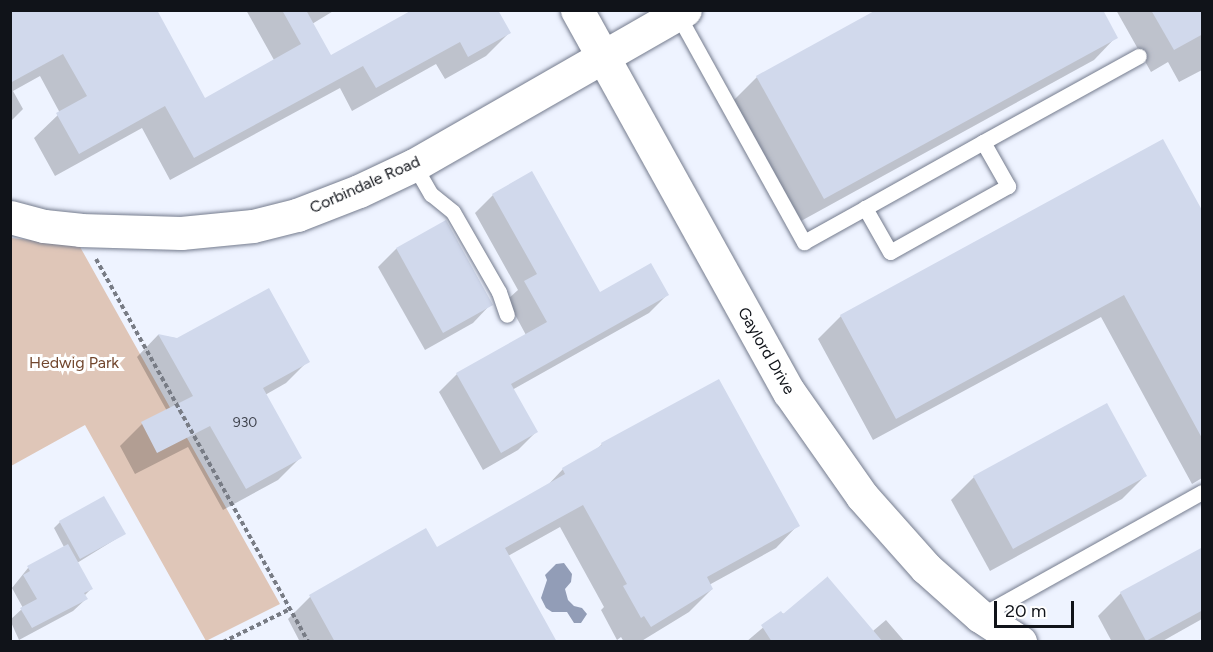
<!DOCTYPE html>
<html>
<head>
<meta charset="utf-8">
<style>
	body { margin:0 }
	#map { position:relative; width:1213px; height:652px; overflow:hidden; background:#eef3ff; font-family:Figtree,sans-serif }
	div>[style] { position:absolute }
	[style*='--x'] { left:calc(var(--x)*1px); top:calc(var(--y)*1px); width:calc(var(--w)*1px); rotate:calc(var(--a)*1deg) }
	.green>* { inset:0; background:#dfc6b8 }
	.water>* { inset:0; background:#929db7 }
	.shadow>* { inset:0; background:#0003 }
	.building>* { inset:0; background:#d1d9ec }
	.path>* { height:4px; margin-top:-2px; transform-origin:0; background:repeating-linear-gradient(90deg,#787c85 0 4.5px,transparent 0 7.5px) }
	.roads { filter:drop-shadow(0 0 2px #757c8e) drop-shadow(0 0 2px #757c8e) }
	.service>* { height:15px; margin:-7.5px; padding:0 7.5px; transform-origin:7.5px; border-radius:7.5px; background:#fff }
	.tertiary>* { height:33px; margin:-16.5px; padding:0 16.5px; transform-origin:16.5px; border-radius:16.5px; background:#fff }
	span { translate:-50% -50%; white-space:nowrap; text-align:center; line-height:1.15; -webkit-text-stroke:6px #fff; paint-order:stroke }
	.number-label { font-size:14px; color:#40444e }
	.number-label span { -webkit-text-stroke-width:0 }
	.street-label { font-size:16px; color:#101319 }
	.park-label { font-size:16px; color:#72472e }
	.frame { position:absolute; inset:0; border:12px solid #101319; pointer-events:none }
	.scale { position:absolute; left:994px; top:601px; width:80px; height:27px; box-sizing:border-box; border:3px solid #101319; border-top:0; padding-left:8px; font-size:18px; line-height:21px; white-space:nowrap; color:#101319; -webkit-text-stroke:4px #fff; paint-order:stroke }
</style>
</head>
<body>
<div id="map">
	<div class="green">
		<div style="clip-path:polygon(11px 238px,79px 245px,280px 604px,206px 641px,85px 425px,11px 466px)"></div>
	</div>
	<div class="water">
		<div style="clip-path:polygon(564px 563px,572px 574px,571px 582px,565px 589px,568px 600px,574px 606px,582px 608px,587px 614px,581px 623px,574px 623px,567px 612px,552px 612px,546px 608px,541px 598px,547px 580px,545px 575px,556px 564px)"></div>
	</div>
	<div class="shadow">
		<div style="clip-path:polygon(10px 10px,205px 100px,274px 60px,246px 10px,335px 10px,312px 24px,331px 57px,409px 14px,407px 10px,496px 10px,509px 33px,486px 56px,445px 79px,436px 64px,352px 111px,340px 88px,170px 180px,142px 128px,55px 176px,34px 138px,60px 113px,40px 76px,13px 91px,23px 109px,10px 122px)"></div>
		<div style="clip-path:polygon(1116px 10px,1202px 10px,1202px 70px,1179px 82px,1168px 62px,1151px 72px)"></div>
		<div style="clip-path:polygon(1116px 37px,1094px 60px,801px 221px,734px 100px,757px 77px)"></div>
		<div style="clip-path:polygon(493px 195px,599px 294px,667px 295px,649px 313px,512px 390px,536px 432px,518px 450px,483px 470px,439px 392px,457px 374px,526px 335px,507px 300px,518px 290px,475px 213px)"></div>
		<div style="clip-path:polygon(446px 222px,491px 304px,473px 323px,425px 350px,378px 267px,396px 249px)"></div>
		<div style="clip-path:polygon(1202px 267px,1202px 478px,1192px 484px,1101px 317px,873px 440px,818px 339px,841px 316px)"></div>
		<div style="clip-path:polygon(158px 335px,308px 361px,286px 383px,265px 395px,300px 458px,278px 480px,223px 510px,188px 447px,135px 474px,120px 446px,142px 424px,167px 411px,137px 357px)"></div>
		<div style="clip-path:polygon(602px 444px,798px 525px,776px 548px,709px 585px,712px 589px,689px 612px,640px 642px,624px 642px,621px 637px,617px 640px,601px 610px,604px 607px,560px 527px,508px 556px,556px 642px,300px 642px,288px 619px,310px 597px,436px 549px,545px 488px,563px 469px,594px 452px)"></div>
		<div style="clip-path:polygon(1145px 476px,1122px 499px,990px 571px,951px 500px,974px 477px)"></div>
		<div style="clip-path:polygon(60px 522px,124px 534px,77px 563px,91px 589px,84px 596px,86px 599px,73px 611px,19px 640px,10px 620px,23px 608px,12px 588px,28px 568px,64px 547px,54px 528px)"></div>
		<div style="clip-path:polygon(1202px 549px,1202px 619px,1161px 642px,1112px 642px,1098px 616px,1121px 593px)"></div>
		<div style="clip-path:polygon(780px 613px,873px 631px,886px 620px,905px 642px,746px 642px)"></div>
	</div>
	<div class="building">
		<div style="clip-path:polygon(10px 10px,157px 10px,205px 98px,301px 44px,282px 10px,306px 10px,331px 55px,412px 10px,498px 10px,511px 33px,468px 57px,460px 42px,376px 88px,363px 66px,194px 158px,165px 106px,79px 154px,56px 113px,87px 96px,63px 54px,10px 83px)"></div>
		<div style="clip-path:polygon(876px 10px,1103px 10px,1118px 38px,824px 199px,756px 76px)"></div>
		<div style="clip-path:polygon(1151px 10px,1203px 10px,1203px 34px,1174px 50px)"></div>
		<div style="clip-path:polygon(1163px 139px,1203px 212px,1203px 440px,1124px 295px,896px 419px,840px 315px)"></div>
		<div style="clip-path:polygon(532px 171px,600px 292px,651px 263px,669px 295px,511px 384px,538px 432px,501px 453px,456px 373px,547px 322px,524px 281px,537px 274px,492px 194px)"></div>
		<div style="clip-path:polygon(446px 220px,493px 305px,443px 333px,396px 248px)"></div>
		<div style="clip-path:polygon(269px 288px,310px 362px,263px 388px,302px 458px,246px 489px,210px 426px,157px 453px,141px 422px,193px 396px,158px 334px,177px 338px)"></div>
		<div style="clip-path:polygon(719px 379px,800px 526px,707px 577px,713px 589px,651px 627px,644px 616px,641px 618px,623px 586px,627px 584px,583px 505px,505px 548px,557px 642px,335px 642px,309px 595px,426px 528px,437px 547px,565px 474px,562px 468px,602px 445px,601px 443px)"></div>
		<div style="clip-path:polygon(1107px 403px,1147px 476px,1013px 549px,973px 476px)"></div>
		<div style="clip-path:polygon(104px 496px,126px 534px,80px 559px,59px 521px)"></div>
		<div style="clip-path:polygon(68px 544px,93px 589px,84px 593px,88px 599px,32px 628px,20px 608px,37px 599px,23px 575px,30px 571px,27px 566px)"></div>
		<div style="clip-path:polygon(1203px 547px,1203px 610px,1146px 641px,1120px 592px)"></div>
		<div style="clip-path:polygon(827px 577px,827px 576px,883px 642px,772px 642px,761px 625px,781px 611px,783px 614px)"></div>
	</div>
	<div class="path">
		<div style="--x:96;--y:259;--w:438;--a:61"></div>
		<div style="--x:223;--y:642;--w:75;--a:-26.2"></div>
	</div>
	<div class="roads">
		<div class="service">
			<div style="--x:678;--y:15;--w:260;--a:61"></div>
			<div style="--x:804;--y:242;--w:70;--a:-29.1"></div>
			<div style="--x:865;--y:208;--w:135;--a:-29.2"></div>
			<div style="--x:983;--y:142;--w:51;--a:60.4"></div>
			<div style="--x:1008;--y:186;--w:135;--a:150.8"></div>
			<div style="--x:890;--y:252;--w:51;--a:-119.6"></div>
			<div style="--x:983;--y:142;--w:178;--a:-28.9"></div>
			<div style="--x:414;--y:165;--w:34;--a:60"></div>
			<div style="--x:431;--y:194;--w:28;--a:39"></div>
			<div style="--x:453;--y:212;--w:92;--a:60.1"></div>
			<div style="--x:499;--y:292;--w:24;--a:71"></div>
			<div style="--x:980;--y:616;--w:254;--a:-29.2"></div>
		</div>
		<div class="tertiary">
			<div style="--x:577;--y:10;--w:437;--a:61"></div>
			<div style="--x:789;--y:392;--w:127;--a:54.9"></div>
			<div style="--x:862;--y:496;--w:96;--a:48.4"></div>
			<div style="--x:926;--y:568;--w:72;--a:41.6"></div>
			<div style="--x:980;--y:616;--w:48;--a:33"></div>
			<div style="--x:10;--y:217;--w:35;--a:15"></div>
			<div style="--x:44;--y:226;--w:36;--a:6"></div>
			<div style="--x:80;--y:230;--w:101;--a:1.7"></div>
			<div style="--x:181;--y:233;--w:72;--a:-5.6"></div>
			<div style="--x:253;--y:226;--w:45;--a:-14"></div>
			<div style="--x:297;--y:215;--w:66;--a:-21.2"></div>
			<div style="--x:359;--y:191;--w:61;--a:-25.3"></div>
			<div style="--x:414;--y:165;--w:312;--a:-29.8"></div>
		</div>
	</div>
	<div class="number-label">
		<span style="left:245px;top:423px">930</span>
	</div>
	<div class="street-label">
		<span style="left:365px;top:185px;rotate:-24deg">Corbindale Road</span>
		<span style="left:766px;top:351px;rotate:60deg">Gaylord Drive</span>
	</div>
	<div class="park-label">
		<span style="left:74px;top:363px">Hedwig Park</span>
	</div>
	<div class="frame"></div>
	<div class="scale">20 m</div>
</div>
</body>
</html>
